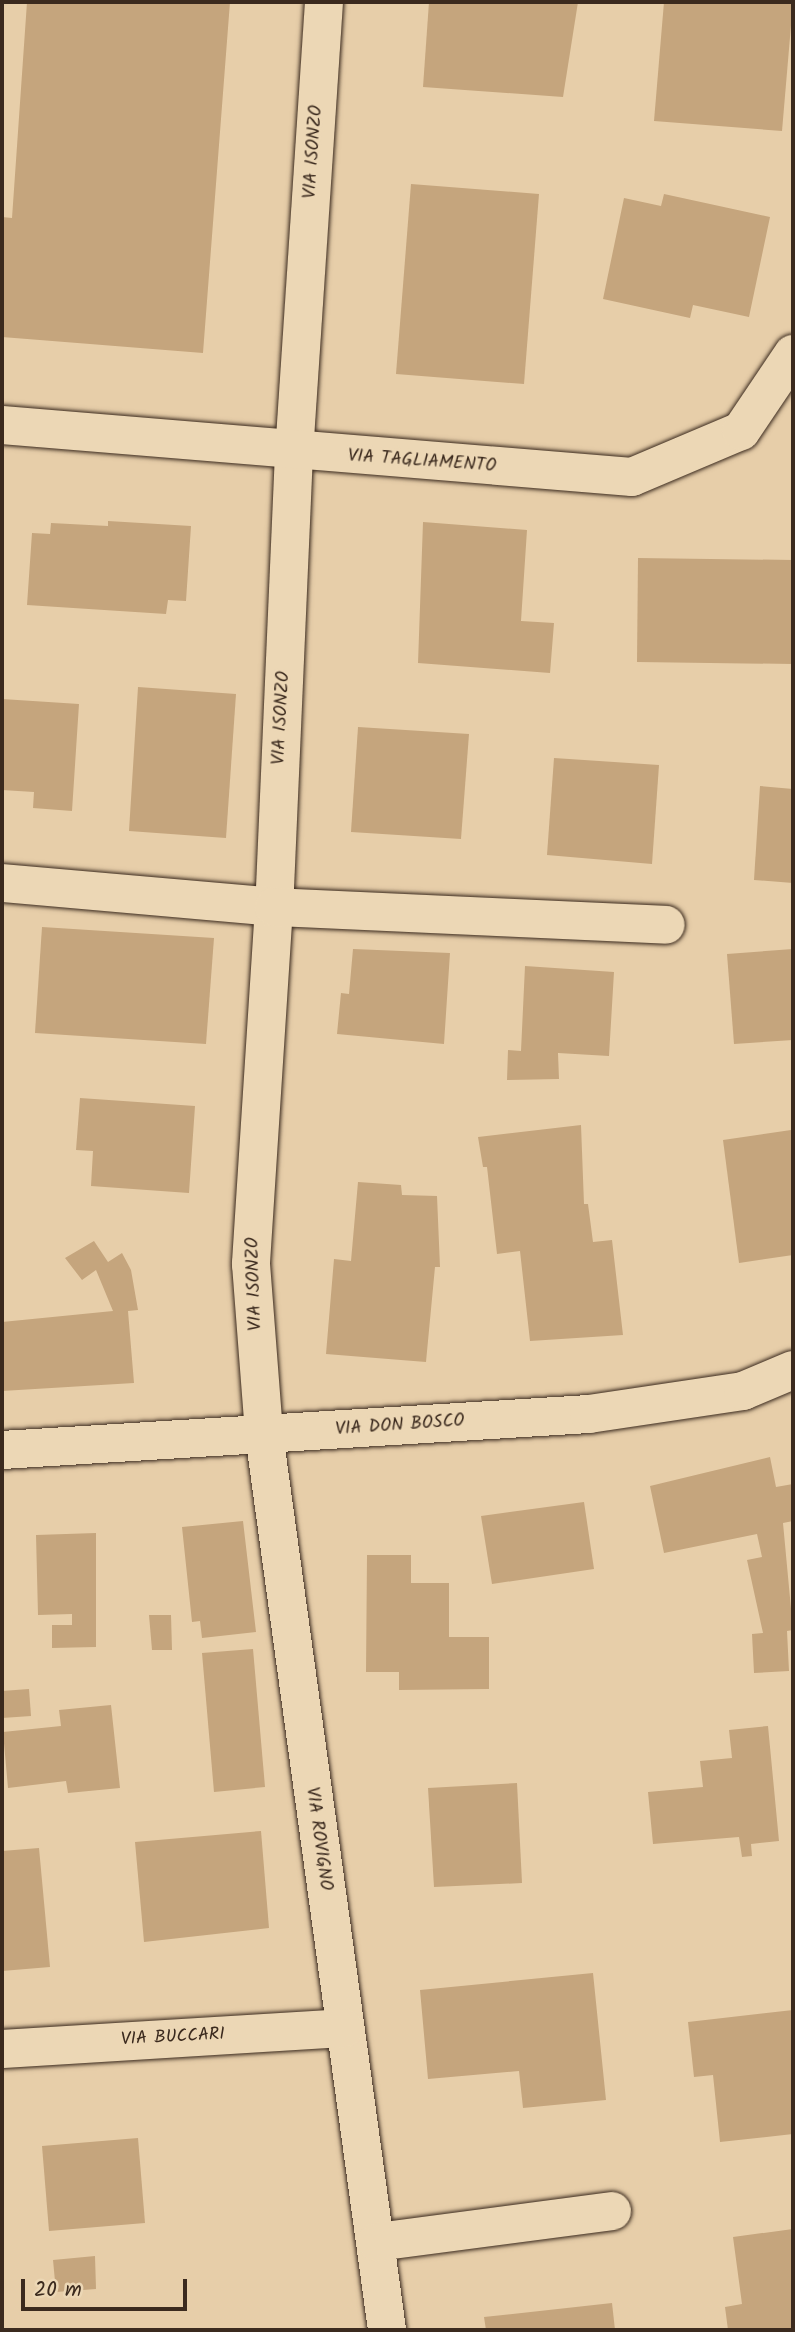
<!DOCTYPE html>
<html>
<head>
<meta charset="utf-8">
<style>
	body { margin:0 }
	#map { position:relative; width:795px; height:2332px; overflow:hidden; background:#e7cea9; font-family:Kalam,sans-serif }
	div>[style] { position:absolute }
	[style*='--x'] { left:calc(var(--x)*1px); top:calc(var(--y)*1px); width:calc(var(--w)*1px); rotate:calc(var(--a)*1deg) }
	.building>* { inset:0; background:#c5a57d }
	.roads { filter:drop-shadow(0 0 2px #3b2a1e) drop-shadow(0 0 2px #3b2a1e) }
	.minor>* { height:38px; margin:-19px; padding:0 19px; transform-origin:19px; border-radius:19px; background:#ecd7b5 }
	.tertiary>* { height:38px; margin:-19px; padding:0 19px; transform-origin:19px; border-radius:19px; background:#ecd7b5 }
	span { translate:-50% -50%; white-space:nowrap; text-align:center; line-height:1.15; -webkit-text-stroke:5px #ecd7b5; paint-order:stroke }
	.street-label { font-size:18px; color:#3b2a1e }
	.frame { position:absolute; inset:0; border:4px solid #3b2a1e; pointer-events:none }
	.scale { position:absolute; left:21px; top:2279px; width:166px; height:32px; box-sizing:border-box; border:4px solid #3b2a1e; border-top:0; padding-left:9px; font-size:21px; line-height:24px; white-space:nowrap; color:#3b2a1e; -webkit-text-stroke:5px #ecd7b5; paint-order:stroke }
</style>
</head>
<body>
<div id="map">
	<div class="building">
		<div style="clip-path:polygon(27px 2px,230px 2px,203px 353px,2px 337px,2px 217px,12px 218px)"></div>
		<div style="clip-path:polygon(429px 2px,578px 2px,563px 97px,423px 87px)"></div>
		<div style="clip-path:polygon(664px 2px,793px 2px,782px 131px,654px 121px)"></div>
		<div style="clip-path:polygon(411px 184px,539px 194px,524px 384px,396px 374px)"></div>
		<div style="clip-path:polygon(664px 194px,770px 217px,749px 317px,693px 305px,690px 318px,603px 299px,624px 198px,661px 206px)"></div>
		<div style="clip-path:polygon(108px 521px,191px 526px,186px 601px,168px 600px,166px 614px,27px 605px,32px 533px,50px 534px,51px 523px,108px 526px)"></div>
		<div style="clip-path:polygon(423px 522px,527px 530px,521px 621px,554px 623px,550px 673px,418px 663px)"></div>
		<div style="clip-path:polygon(638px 558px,793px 560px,793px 664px,637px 662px)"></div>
		<div style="clip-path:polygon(138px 687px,236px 694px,226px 838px,129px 831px)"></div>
		<div style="clip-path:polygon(2px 699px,79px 704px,72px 811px,33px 808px,34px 792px,2px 790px)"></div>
		<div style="clip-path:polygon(358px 727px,469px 734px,461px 839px,351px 832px)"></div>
		<div style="clip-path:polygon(554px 758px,659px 765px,652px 864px,547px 855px)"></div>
		<div style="clip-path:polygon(760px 786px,793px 789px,793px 883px,754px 880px)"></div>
		<div style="clip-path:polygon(42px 927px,214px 938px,206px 1044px,35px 1033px)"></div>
		<div style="clip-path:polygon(353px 949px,450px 953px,444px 1044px,337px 1034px,341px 993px,349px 994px)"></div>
		<div style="clip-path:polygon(793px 949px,793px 1040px,734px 1044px,727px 954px)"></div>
		<div style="clip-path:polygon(525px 966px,614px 972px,609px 1056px,558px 1053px,559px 1079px,507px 1080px,508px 1050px,521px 1051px)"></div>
		<div style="clip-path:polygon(80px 1098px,195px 1106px,189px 1193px,91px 1186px,93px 1151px,76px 1150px)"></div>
		<div style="clip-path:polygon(581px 1125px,584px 1204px,588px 1204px,593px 1242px,612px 1240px,623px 1335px,530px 1341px,520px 1251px,497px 1254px,487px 1167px,483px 1167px,478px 1137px)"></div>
		<div style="clip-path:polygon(791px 1130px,793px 1255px,739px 1263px,723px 1140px)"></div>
		<div style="clip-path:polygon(358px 1182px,401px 1185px,402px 1195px,437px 1196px,440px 1267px,435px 1267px,426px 1362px,326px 1354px,334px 1259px,351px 1261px)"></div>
		<div style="clip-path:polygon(94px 1241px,108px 1262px,122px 1253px,131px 1270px,138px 1310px,128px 1311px,134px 1383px,2px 1391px,2px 1322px,113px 1311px,96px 1270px,82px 1280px,65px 1258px)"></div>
		<div style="clip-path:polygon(770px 1457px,776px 1487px,793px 1484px,793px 1521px,783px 1523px,793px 1630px,787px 1631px,789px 1671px,754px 1673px,752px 1634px,763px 1633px,747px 1560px,762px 1557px,757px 1534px,664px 1553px,650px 1486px)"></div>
		<div style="clip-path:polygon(584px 1502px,594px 1569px,492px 1584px,481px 1516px)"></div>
		<div style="clip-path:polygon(243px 1521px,256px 1632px,202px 1638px,200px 1621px,192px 1622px,182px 1527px)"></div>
		<div style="clip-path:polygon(96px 1533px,96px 1647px,52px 1648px,52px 1625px,72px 1625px,72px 1614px,38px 1615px,36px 1535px)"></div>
		<div style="clip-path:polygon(367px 1555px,411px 1555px,411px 1583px,449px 1583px,449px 1637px,489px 1637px,489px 1689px,399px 1690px,399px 1672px,366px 1672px)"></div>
		<div style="clip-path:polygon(149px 1615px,171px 1615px,172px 1650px,152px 1650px)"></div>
		<div style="clip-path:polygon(253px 1649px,265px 1787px,214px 1792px,202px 1653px)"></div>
		<div style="clip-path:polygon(29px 1689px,31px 1716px,2px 1718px,2px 1691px)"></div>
		<div style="clip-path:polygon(111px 1705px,120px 1788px,68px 1793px,66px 1781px,8px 1788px,3px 1732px,61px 1726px,59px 1710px)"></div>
		<div style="clip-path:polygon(768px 1726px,779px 1841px,751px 1844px,752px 1856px,742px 1857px,739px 1837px,653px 1844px,648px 1792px,703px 1787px,700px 1761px,732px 1758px,729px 1730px)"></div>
		<div style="clip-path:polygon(517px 1783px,522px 1883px,434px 1887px,428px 1788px)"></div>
		<div style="clip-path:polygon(261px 1831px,269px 1928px,144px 1942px,135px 1842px)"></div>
		<div style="clip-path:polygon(39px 1848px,50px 1967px,2px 1971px,2px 1851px)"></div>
		<div style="clip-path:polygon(593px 1973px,606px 2100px,523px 2108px,519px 2071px,428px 2079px,420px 1990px)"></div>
		<div style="clip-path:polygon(793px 2010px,793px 2134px,720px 2142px,713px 2075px,694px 2077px,688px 2022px)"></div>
		<div style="clip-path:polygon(138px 2138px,145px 2223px,49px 2231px,42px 2146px)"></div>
		<div style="clip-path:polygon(793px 2229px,793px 2330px,728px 2330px,725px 2307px,742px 2304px,733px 2237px)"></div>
		<div style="clip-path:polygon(95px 2256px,96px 2289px,56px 2292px,53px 2260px)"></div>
		<div style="clip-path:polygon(612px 2303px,615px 2330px,486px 2330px,484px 2317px)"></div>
	</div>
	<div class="roads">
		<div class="minor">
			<div style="--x:324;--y:2;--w:452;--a:93.8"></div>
			<div style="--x:294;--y:453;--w:454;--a:92.5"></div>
			<div style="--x:274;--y:907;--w:358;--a:93.7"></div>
			<div style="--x:251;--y:1264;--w:170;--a:85.6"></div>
			<div style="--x:264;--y:1434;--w:904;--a:82.18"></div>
			<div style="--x:2;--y:425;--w:632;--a:4.72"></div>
			<div style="--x:632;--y:477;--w:118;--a:-22.9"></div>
			<div style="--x:741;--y:431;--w:93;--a:-56"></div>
			<div style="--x:2;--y:883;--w:273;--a:5"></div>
			<div style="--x:274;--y:907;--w:392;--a:2.6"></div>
			<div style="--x:2;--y:2049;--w:343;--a:-3.5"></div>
			<div style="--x:377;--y:2242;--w:237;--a:-7.5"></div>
		</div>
		<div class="tertiary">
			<div style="--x:2;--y:1450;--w:588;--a:-3.51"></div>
			<div style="--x:589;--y:1414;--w:156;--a:-8.5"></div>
			<div style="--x:743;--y:1391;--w:54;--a:-22.8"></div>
		</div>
	</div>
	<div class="street-label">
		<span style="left:314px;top:152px;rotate:-86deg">VIA ISONZO</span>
		<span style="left:422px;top:462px;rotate:4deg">VIA TAGLIAMENTO</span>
		<span style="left:282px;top:718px;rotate:-87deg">VIA ISONZO</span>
		<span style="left:255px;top:1284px;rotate:-92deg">VIA ISONZO</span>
		<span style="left:400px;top:1426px;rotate:-4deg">VIA DON BOSCO</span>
		<span style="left:318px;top:1839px;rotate:82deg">VIA ROVIGNO</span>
		<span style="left:173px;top:2038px;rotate:-3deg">VIA BUCCARI</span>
	</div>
	<div class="frame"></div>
	<div class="scale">20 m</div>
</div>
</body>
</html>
